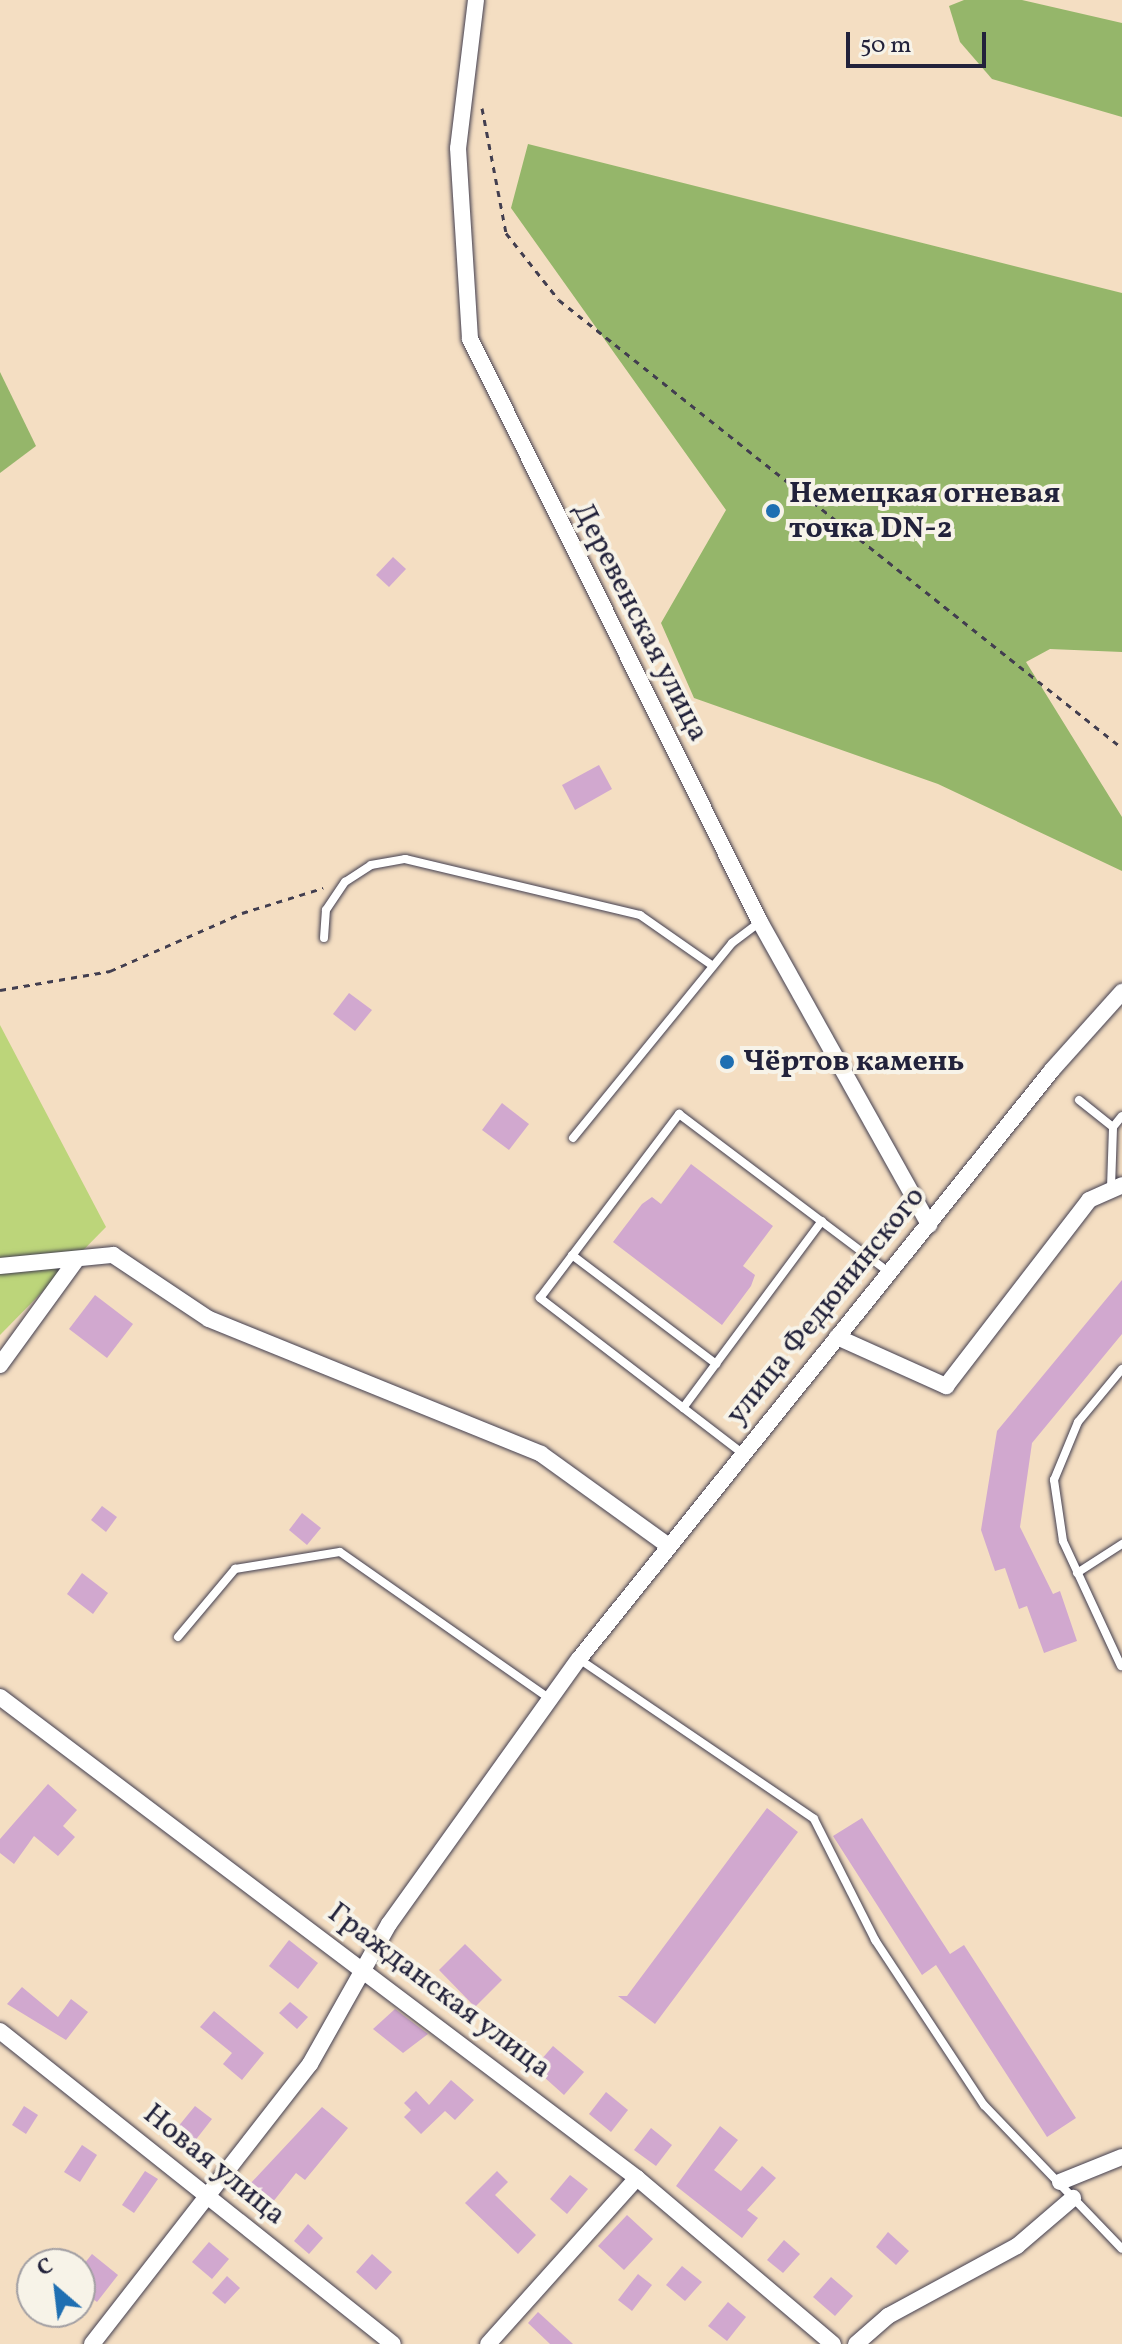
<!DOCTYPE html>
<html>
<head>
<meta charset="utf-8">
<style>
	body { margin:0 }
	#map { position:relative; width:1122px; height:2344px; overflow:hidden; background:#f4dec2; font-family:Vollkorn,serif }
	div>[style] { position:absolute }
	[style*='--x'] { left:calc(var(--x)*1px); top:calc(var(--y)*1px); width:calc(var(--w)*1px); rotate:calc(var(--a)*1deg) }
	.green>* { inset:0; background:#bcd57a }
	.forest>* { inset:0; background:#95b66a }
	.building>* { inset:0; background:#d1a8cf }
	.path>* { height:3px; margin-top:-1.5px; transform-origin:0; background:repeating-linear-gradient(90deg,#423e4f 0 6px,transparent 0 12px) }
	.roads { filter:drop-shadow(0 0 2px #423e4f) drop-shadow(0 0 2px #423e4f) }
	.lane>* { height:8px; margin:-4px; padding:0 4px; transform-origin:4px; border-radius:4px; background:#fff }
	.street>* { height:16px; margin:-8px; padding:0 8px; transform-origin:8px; border-radius:8px; background:#fff }
	.dots>* { width:22px; height:22px; translate:-50% -50%; box-sizing:border-box; border:4px solid #f7f3e8; border-radius:50% }
	span { translate:-50% -50%; white-space:nowrap; text-align:center; line-height:1.15; -webkit-text-stroke:8px #f7f3e8; paint-order:stroke }
	.poi-label { font-size:30px; color:#22223b; font-weight:700 }
	.left { translate:0 -50%; text-align:left }
	.street-label { font-size:30px; color:#22223b }
	.north { position:absolute; left:16px; top:2248px; width:80px; height:80px; box-sizing:border-box; background:#f7f3e8; border:2px solid #a29fa3; border-radius:50%; rotate:332deg; font-size:22px; font-weight:700; line-height:32px; text-align:center; color:#22223b }
	.north::after { content:''; display:block; margin:auto; width:28px; height:36px; background:#1f6fb2; clip-path:polygon(50% 0,100% 100%,50% 72%,0 100%) }
	.scale { position:absolute; left:846px; top:32px; width:140px; height:36px; box-sizing:border-box; border:4px solid #22223b; border-top:0; padding-left:10px; font-size:24px; line-height:28px; white-space:nowrap; color:#22223b; -webkit-text-stroke:6px #f7f3e8; paint-order:stroke }
</style>
</head>
<body>
<div id="map">
	<div class="green">
		<div style="clip-path:polygon(0 1025px,106px 1227px,0 1335px)"></div>
	</div>
	<div class="forest">
		<div style="clip-path:polygon(964px 0,1022px 0,1122px 23px,1122px 117px,992px 79px,960px 42px,949px 6px)"></div>
		<div style="clip-path:polygon(528px 144px,1122px 293px,1122px 652px,1050px 649px,1026px 662px,1122px 817px,1122px 871px,938px 784px,694px 698px,661px 623px,726px 510px,511px 208px)"></div>
		<div style="clip-path:polygon(0 372px,36px 446px,0 473px)"></div>
	</div>
	<div class="building">
		<div style="clip-path:polygon(393px 557px,406px 569px,389px 587px,376px 575px)"></div>
		<div style="clip-path:polygon(599px 765px,612px 789px,575px 810px,562px 785px)"></div>
		<div style="clip-path:polygon(349px 993px,372px 1010px,355px 1031px,333px 1014px)"></div>
		<div style="clip-path:polygon(502px 1103px,529px 1124px,509px 1150px,482px 1130px)"></div>
		<div style="clip-path:polygon(691px 1164px,773px 1226px,743px 1266px,755px 1275px,751px 1286px,722px 1325px,613px 1242px,642px 1204px,652px 1197px,661px 1204px)"></div>
		<div style="clip-path:polygon(1122px 1280px,1122px 1334px,1032px 1443px,1020px 1527px,1053px 1594px,1060px 1591px,1077px 1641px,1044px 1653px,1027px 1606px,1019px 1609px,1005px 1568px,995px 1571px,981px 1530px,997px 1431px)"></div>
		<div style="clip-path:polygon(95px 1295px,133px 1324px,107px 1358px,69px 1329px)"></div>
		<div style="clip-path:polygon(102px 1506px,117px 1517px,106px 1532px,91px 1520px)"></div>
		<div style="clip-path:polygon(302px 1513px,321px 1528px,307px 1545px,289px 1530px)"></div>
		<div style="clip-path:polygon(82px 1573px,108px 1593px,93px 1614px,67px 1594px)"></div>
		<div style="clip-path:polygon(48px 1784px,77px 1810px,63px 1826px,75px 1837px,58px 1856px,34px 1836px,14px 1864px,0 1853px,0 1839px)"></div>
		<div style="clip-path:polygon(767px 1808px,798px 1832px,655px 2024px,618px 1996px,627px 1996px)"></div>
		<div style="clip-path:polygon(862px 1818px,950px 1954px,964px 1945px,1076px 2118px,1047px 2137px,936px 1965px,922px 1975px,833px 1836px)"></div>
		<div style="clip-path:polygon(289px 1940px,318px 1963px,298px 1989px,269px 1966px)"></div>
		<div style="clip-path:polygon(465px 1944px,502px 1980px,475px 2007px,439px 1970px)"></div>
		<div style="clip-path:polygon(22px 1987px,58px 2017px,71px 1999px,88px 2012px,66px 2040px,7px 2004px)"></div>
		<div style="clip-path:polygon(290px 2002px,308px 2017px,297px 2029px,279px 2013px)"></div>
		<div style="clip-path:polygon(395px 2009px,428px 2034px,403px 2053px,373px 2029px)"></div>
		<div style="clip-path:polygon(214px 2011px,264px 2053px,242px 2080px,223px 2064px,232px 2053px,200px 2027px)"></div>
		<div style="clip-path:polygon(553px 2046px,584px 2072px,564px 2095px,534px 2068px)"></div>
		<div style="clip-path:polygon(451px 2080px,474px 2100px,455px 2120px,445px 2111px,421px 2134px,404px 2117px,411px 2110px,404px 2103px,416px 2091px,429px 2105px)"></div>
		<div style="clip-path:polygon(606px 2092px,628px 2110px,611px 2132px,589px 2114px)"></div>
		<div style="clip-path:polygon(24px 2106px,38px 2115px,26px 2134px,12px 2125px)"></div>
		<div style="clip-path:polygon(195px 2106px,212px 2119px,194px 2142px,177px 2128px)"></div>
		<div style="clip-path:polygon(322px 2107px,348px 2128px,305px 2180px,296px 2173px,272px 2203px,249px 2185px)"></div>
		<div style="clip-path:polygon(720px 2126px,738px 2140px,714px 2170px,741px 2191px,762px 2166px,776px 2178px,747px 2210px,758px 2218px,742px 2238px,676px 2186px)"></div>
		<div style="clip-path:polygon(651px 2128px,672px 2145px,656px 2166px,634px 2150px)"></div>
		<div style="clip-path:polygon(82px 2145px,97px 2155px,80px 2182px,64px 2172px)"></div>
		<div style="clip-path:polygon(145px 2171px,158px 2179px,134px 2213px,122px 2205px)"></div>
		<div style="clip-path:polygon(497px 2171px,508px 2182px,495px 2195px,536px 2235px,518px 2254px,465px 2203px)"></div>
		<div style="clip-path:polygon(570px 2175px,588px 2189px,567px 2214px,550px 2199px)"></div>
		<div style="clip-path:polygon(627px 2215px,653px 2239px,624px 2270px,598px 2246px)"></div>
		<div style="clip-path:polygon(308px 2224px,323px 2238px,309px 2254px,294px 2241px)"></div>
		<div style="clip-path:polygon(888px 2232px,909px 2251px,896px 2265px,876px 2247px)"></div>
		<div style="clip-path:polygon(784px 2240px,800px 2254px,783px 2273px,767px 2260px)"></div>
		<div style="clip-path:polygon(209px 2242px,229px 2259px,212px 2279px,192px 2262px)"></div>
		<div style="clip-path:polygon(92px 2254px,118px 2275px,97px 2302px,80px 2289px,80px 2269px)"></div>
		<div style="clip-path:polygon(372px 2254px,392px 2272px,376px 2290px,356px 2272px)"></div>
		<div style="clip-path:polygon(682px 2266px,702px 2282px,685px 2301px,666px 2285px)"></div>
		<div style="clip-path:polygon(638px 2274px,652px 2285px,632px 2311px,618px 2300px)"></div>
		<div style="clip-path:polygon(227px 2276px,240px 2288px,225px 2304px,212px 2293px)"></div>
		<div style="clip-path:polygon(831px 2277px,853px 2296px,835px 2316px,813px 2297px)"></div>
		<div style="clip-path:polygon(728px 2302px,746px 2317px,727px 2341px,708px 2326px)"></div>
		<div style="clip-path:polygon(538px 2312px,573px 2344px,550px 2344px,528px 2323px)"></div>
	</div>
	<div class="path">
		<div style="--x:482;--y:108;--w:127;--a:79.1"></div>
		<div style="--x:506;--y:233;--w:85;--a:51.7"></div>
		<div style="--x:559;--y:300;--w:719;--a:38.51"></div>
		<div style="--x:0;--y:990;--w:112;--a:-9.8"></div>
		<div style="--x:110;--y:971;--w:144;--a:-23.7"></div>
		<div style="--x:242;--y:913;--w:85;--a:-17.2"></div>
	</div>
	<div class="roads">
		<div class="lane">
			<div style="--x:324;--y:938;--w:28;--a:-86"></div>
			<div style="--x:326;--y:910;--w:34;--a:-56"></div>
			<div style="--x:345;--y:882;--w:31;--a:-33"></div>
			<div style="--x:371;--y:865;--w:35;--a:-10"></div>
			<div style="--x:405;--y:859;--w:242;--a:13.4"></div>
			<div style="--x:640;--y:915;--w:89;--a:34.9"></div>
			<div style="--x:1079;--y:1100;--w:43;--a:38.5"></div>
			<div style="--x:573;--y:1138;--w:252;--a:-50.8"></div>
			<div style="--x:732;--y:943;--w:35;--a:-37"></div>
			<div style="--x:1111;--y:1188;--w:61;--a:-88.1"></div>
			<div style="--x:1113;--y:1127;--w:14;--a:-51"></div>
			<div style="--x:572;--y:1255;--w:181;--a:37.1"></div>
			<div style="--x:683;--y:1408;--w:233;--a:-53.4"></div>
			<div style="--x:742;--y:1453;--w:255;--a:-142.5"></div>
			<div style="--x:540;--y:1298;--w:231;--a:-52.9"></div>
			<div style="--x:679;--y:1114;--w:264;--a:37"></div>
			<div style="--x:1077;--y:1573;--w:54;--a:-32.8"></div>
			<div style="--x:178;--y:1637;--w:89;--a:-50"></div>
			<div style="--x:235;--y:1569;--w:106;--a:-9.2"></div>
			<div style="--x:340;--y:1552;--w:256;--a:35"></div>
			<div style="--x:579;--y:1659;--w:284;--a:34.2"></div>
			<div style="--x:814;--y:1819;--w:136;--a:63.2"></div>
			<div style="--x:875;--y:1940;--w:198;--a:56.6"></div>
			<div style="--x:984;--y:2105;--w:199;--a:46.2"></div>
			<div style="--x:1121;--y:1666;--w:138;--a:-114.9"></div>
			<div style="--x:1063;--y:1541;--w:62;--a:-98.4"></div>
			<div style="--x:1054;--y:1480;--w:63;--a:-67.5"></div>
			<div style="--x:1078;--y:1422;--w:69;--a:-50.3"></div>
		</div>
		<div class="street">
			<div style="--x:476;--y:0;--w:149;--a:96.9"></div>
			<div style="--x:458;--y:148;--w:191;--a:86.4"></div>
			<div style="--x:470;--y:339;--w:651;--a:63.55"></div>
			<div style="--x:760;--y:922;--w:347;--a:60.8"></div>
			<div style="--x:0;--y:1266;--w:114;--a:-5.6"></div>
			<div style="--x:113;--y:1255;--w:115;--a:33.7"></div>
			<div style="--x:209;--y:1319;--w:358;--a:22.1"></div>
			<div style="--x:541;--y:1454;--w:155;--a:35.8"></div>
			<div style="--x:837;--y:1337;--w:120;--a:24.2"></div>
			<div style="--x:946;--y:1386;--w:235;--a:-52.4"></div>
			<div style="--x:1089;--y:1200;--w:36;--a:-24"></div>
			<div style="--x:0;--y:1365;--w:131;--a:-54"></div>
			<div style="--x:0;--y:1697;--w:798;--a:37.06"></div>
			<div style="--x:637;--y:2178;--w:257;--a:40.3"></div>
			<div style="--x:0;--y:2031;--w:502;--a:38.54"></div>
			<div style="--x:1060;--y:2182;--w:67;--a:-22"></div>
			<div style="--x:92;--y:2344;--w:355;--a:-52.1"></div>
			<div style="--x:310;--y:2064;--w:161;--a:-60.6"></div>
			<div style="--x:389;--y:1924;--w:326;--a:-54.4"></div>
			<div style="--x:579;--y:1659;--w:755;--a:-51.23"></div>
			<div style="--x:1052;--y:1070;--w:105;--a:-48.1"></div>
			<div style="--x:488;--y:2344;--w:223;--a:-48.1"></div>
			<div style="--x:856;--y:2344;--w:43;--a:-41.2"></div>
			<div style="--x:888;--y:2316;--w:147;--a:-28.5"></div>
			<div style="--x:1017;--y:2246;--w:74;--a:-40.6"></div>
		</div>
	</div>
	<div class="dots">
		<div style="left:773px;top:511px;background:#1f6fb2"></div>
		<div style="left:727px;top:1062px;background:#1f6fb2"></div>
	</div>
	<div class="poi-label">
		<span class="left" style="left:789px;top:511px">Немецкая огневая<br>точка DN-2</span>
		<span class="left" style="left:743px;top:1062px">Чёртов камень</span>
	</div>
	<div class="street-label">
		<span style="left:640px;top:622px;rotate:63deg">Деревенская улица</span>
		<span style="left:826px;top:1306px;rotate:-51deg">улица Федюнинского</span>
		<span style="left:439px;top:1991px;rotate:37deg">Гражданская улица</span>
		<span style="left:214px;top:2165px;rotate:39deg">Новая улица</span>
	</div>
	<div class="north">С</div>
	<div class="scale">50 m</div>
</div>
</body>
</html>
